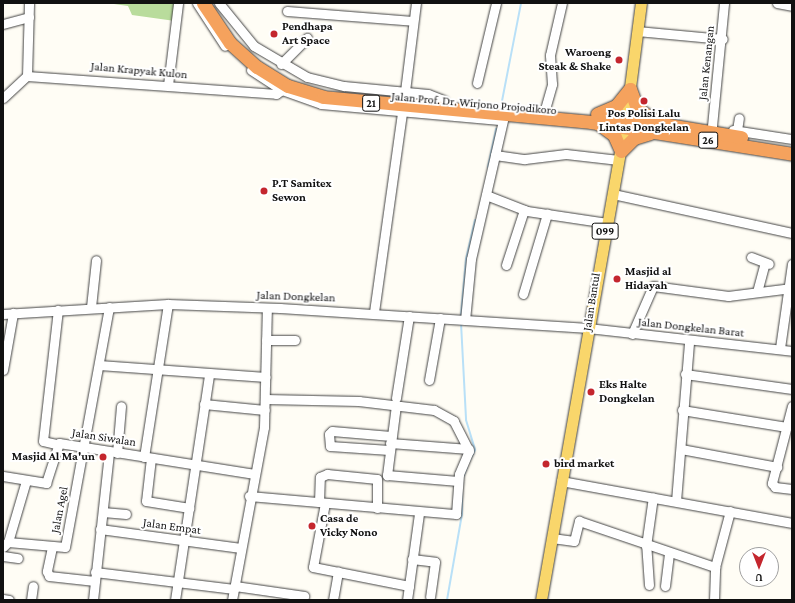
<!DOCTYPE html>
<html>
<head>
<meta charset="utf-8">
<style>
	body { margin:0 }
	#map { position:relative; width:795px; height:603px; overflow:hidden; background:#fffdf5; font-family:"Crimson Pro",serif }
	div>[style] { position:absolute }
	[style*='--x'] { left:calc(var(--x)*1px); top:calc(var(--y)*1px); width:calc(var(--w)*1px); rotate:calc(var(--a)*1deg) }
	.forest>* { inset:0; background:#b9dc9c }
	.stream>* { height:2px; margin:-1px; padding:0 1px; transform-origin:1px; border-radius:1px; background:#b9e0f7 }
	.roads { filter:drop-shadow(0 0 1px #444) drop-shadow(0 0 1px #444) }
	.minor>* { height:9px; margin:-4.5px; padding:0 4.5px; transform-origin:4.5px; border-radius:4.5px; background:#fff }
	.major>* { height:11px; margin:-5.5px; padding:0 5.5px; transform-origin:5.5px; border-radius:5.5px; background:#f9d66b }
	.highway>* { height:13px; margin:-6.5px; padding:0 6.5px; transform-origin:6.5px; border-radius:6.5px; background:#f5a25d }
	.dots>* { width:11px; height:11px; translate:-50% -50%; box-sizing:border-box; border:2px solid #fff; border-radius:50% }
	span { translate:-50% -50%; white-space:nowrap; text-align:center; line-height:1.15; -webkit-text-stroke:4px #fff; paint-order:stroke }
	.shield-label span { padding:1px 3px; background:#fff; border:1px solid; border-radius:3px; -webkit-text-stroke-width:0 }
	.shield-label { font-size:11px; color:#111; font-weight:700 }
	.poi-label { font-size:12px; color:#111; font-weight:700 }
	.left { translate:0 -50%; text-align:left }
	.right { translate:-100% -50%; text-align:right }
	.street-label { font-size:12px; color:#111 }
	.frame { position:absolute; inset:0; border:4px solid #111; pointer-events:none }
	.north { position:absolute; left:739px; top:547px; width:40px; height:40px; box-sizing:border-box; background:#fff; border:1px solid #a0a0a0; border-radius:50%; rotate:180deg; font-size:11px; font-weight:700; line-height:16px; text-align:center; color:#111 }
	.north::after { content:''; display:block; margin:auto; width:14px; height:18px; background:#c4262e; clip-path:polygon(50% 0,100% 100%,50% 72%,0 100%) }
</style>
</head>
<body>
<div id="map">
	<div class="forest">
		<div style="clip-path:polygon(107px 3px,177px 3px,175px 21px,132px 15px,128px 6px)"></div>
	</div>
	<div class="stream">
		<div style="--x:502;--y:101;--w:100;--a:-79"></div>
		<div style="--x:488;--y:167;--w:39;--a:-78"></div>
		<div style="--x:461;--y:315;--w:56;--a:-84.9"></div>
		<div style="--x:466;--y:259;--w:40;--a:-77"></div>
		<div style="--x:461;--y:323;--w:97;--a:87"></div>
		<div style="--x:466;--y:420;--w:31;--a:73"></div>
		<div style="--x:475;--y:450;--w:15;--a:118"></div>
		<div style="--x:462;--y:480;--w:14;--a:-69"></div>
		<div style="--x:447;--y:600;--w:87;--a:-80.1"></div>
		<div style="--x:462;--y:514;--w:21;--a:-90"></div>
	</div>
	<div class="roads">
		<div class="minor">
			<div style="--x:197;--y:3;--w:51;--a:56.9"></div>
			<div style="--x:219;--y:3;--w:55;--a:50.9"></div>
			<div style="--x:254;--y:46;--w:61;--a:30.3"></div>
			<div style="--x:307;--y:77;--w:38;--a:14"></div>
			<div style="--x:344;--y:86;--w:84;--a:5.4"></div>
			<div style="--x:428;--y:94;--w:17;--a:21"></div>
			<div style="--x:777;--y:3;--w:15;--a:11"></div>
			<div style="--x:287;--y:11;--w:126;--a:4.5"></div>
			<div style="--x:3;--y:24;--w:27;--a:-15"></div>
			<div style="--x:637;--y:31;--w:86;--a:5.3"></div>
			<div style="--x:281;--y:64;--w:37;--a:-45"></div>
			<div style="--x:251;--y:70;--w:37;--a:33"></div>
			<div style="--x:282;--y:90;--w:41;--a:19.7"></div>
			<div style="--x:321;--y:104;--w:179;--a:5.1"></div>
			<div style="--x:27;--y:76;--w:73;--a:-88.4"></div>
			<div style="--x:477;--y:83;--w:82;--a:-76.6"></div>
			<div style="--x:168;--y:85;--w:83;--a:-83"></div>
			<div style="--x:405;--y:91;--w:89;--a:-82.9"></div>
			<div style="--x:3;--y:98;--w:33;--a:-43"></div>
			<div style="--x:27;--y:76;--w:250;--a:4.1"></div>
			<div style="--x:276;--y:94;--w:7;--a:-34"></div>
			<div style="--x:545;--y:109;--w:26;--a:-74"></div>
			<div style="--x:552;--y:84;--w:29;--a:-94"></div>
			<div style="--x:550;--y:55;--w:53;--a:-77"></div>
			<div style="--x:712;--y:126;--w:124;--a:-84.4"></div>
			<div style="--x:733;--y:130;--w:60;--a:8.7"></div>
			<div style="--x:737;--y:130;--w:12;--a:-81"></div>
			<div style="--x:495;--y:155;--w:30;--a:8"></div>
			<div style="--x:525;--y:159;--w:41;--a:-7"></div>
			<div style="--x:566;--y:154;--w:53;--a:6.5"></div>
			<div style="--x:613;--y:194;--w:183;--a:12.3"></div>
			<div style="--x:486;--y:195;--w:44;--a:21.3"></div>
			<div style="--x:527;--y:211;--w:81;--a:8.5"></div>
			<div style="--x:751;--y:257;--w:19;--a:21"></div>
			<div style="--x:506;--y:265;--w:58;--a:-71.9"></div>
			<div style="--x:757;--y:292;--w:30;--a:-75"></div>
			<div style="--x:523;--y:294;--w:84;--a:-73.3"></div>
			<div style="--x:91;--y:307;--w:47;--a:-83.9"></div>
			<div style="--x:374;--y:312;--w:202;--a:-82"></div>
			<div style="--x:3;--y:314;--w:165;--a:-3.5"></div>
			<div style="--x:168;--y:304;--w:112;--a:2"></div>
			<div style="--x:280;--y:308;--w:309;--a:3.7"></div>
			<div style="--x:588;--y:328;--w:205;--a:6.4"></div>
			<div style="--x:465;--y:320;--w:61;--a:-84.4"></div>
			<div style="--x:471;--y:259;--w:143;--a:-77"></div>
			<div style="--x:632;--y:334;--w:52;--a:-66.4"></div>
			<div style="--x:653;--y:286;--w:76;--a:7.6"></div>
			<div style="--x:728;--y:296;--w:64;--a:-7.1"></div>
			<div style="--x:266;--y:340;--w:29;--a:0"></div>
			<div style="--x:780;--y:348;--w:85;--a:-81.9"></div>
			<div style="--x:99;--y:365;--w:167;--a:4.1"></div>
			<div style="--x:3;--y:370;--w:58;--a:-80"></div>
			<div style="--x:685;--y:374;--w:108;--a:8"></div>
			<div style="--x:429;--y:380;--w:63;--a:-79.9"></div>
			<div style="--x:396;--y:398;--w:83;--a:-81"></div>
			<div style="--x:204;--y:404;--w:61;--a:5.6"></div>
			<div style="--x:396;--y:405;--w:71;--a:97.3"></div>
			<div style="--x:387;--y:475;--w:71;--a:4.8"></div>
			<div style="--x:792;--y:406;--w:80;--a:104.6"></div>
			<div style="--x:772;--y:483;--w:5;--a:53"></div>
			<div style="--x:775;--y:487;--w:17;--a:7"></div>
			<div style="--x:682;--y:410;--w:106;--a:9.2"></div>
			<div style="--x:390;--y:443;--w:79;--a:4.3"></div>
			<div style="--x:56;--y:444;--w:13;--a:-167"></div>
			<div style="--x:43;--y:441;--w:132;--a:-83.5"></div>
			<div style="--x:681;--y:449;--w:98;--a:10.6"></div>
			<div style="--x:389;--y:450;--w:59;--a:-176.1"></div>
			<div style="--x:330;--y:446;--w:12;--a:-95"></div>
			<div style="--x:329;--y:434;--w:4;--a:-45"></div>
			<div style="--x:332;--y:431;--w:59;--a:4.8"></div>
			<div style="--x:117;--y:453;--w:47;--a:-85.1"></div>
			<div style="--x:144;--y:457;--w:155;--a:-81.1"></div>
			<div style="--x:151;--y:458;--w:43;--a:96.6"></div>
			<div style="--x:146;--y:501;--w:44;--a:9.2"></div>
			<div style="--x:3;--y:476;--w:44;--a:9.2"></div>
			<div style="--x:46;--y:483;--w:42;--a:-72"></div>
			<div style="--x:59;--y:443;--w:198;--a:9"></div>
			<div style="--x:561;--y:481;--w:235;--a:10.3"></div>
			<div style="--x:249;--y:496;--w:208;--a:5"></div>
			<div style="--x:456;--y:514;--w:40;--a:-85.7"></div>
			<div style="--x:459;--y:474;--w:25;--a:-67"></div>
			<div style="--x:469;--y:451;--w:34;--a:-117"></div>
			<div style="--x:454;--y:421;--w:23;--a:-151"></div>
			<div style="--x:434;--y:410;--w:76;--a:-173.2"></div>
			<div style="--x:359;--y:401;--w:94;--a:-178.8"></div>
			<div style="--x:676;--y:501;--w:160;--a:-85.3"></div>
			<div style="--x:319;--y:502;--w:25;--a:-88"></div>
			<div style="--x:320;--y:477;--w:8;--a:-23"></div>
			<div style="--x:327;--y:474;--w:50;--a:5.7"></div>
			<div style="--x:377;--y:479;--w:29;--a:90"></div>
			<div style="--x:325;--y:503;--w:65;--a:100.6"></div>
			<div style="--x:313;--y:567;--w:98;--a:11.2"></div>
			<div style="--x:103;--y:512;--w:23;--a:5"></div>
			<div style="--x:100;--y:529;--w:142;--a:7.7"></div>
			<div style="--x:552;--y:538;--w:22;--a:8"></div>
			<div style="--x:574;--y:541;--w:21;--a:-76"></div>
			<div style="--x:579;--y:521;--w:144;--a:18.7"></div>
			<div style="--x:8;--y:542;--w:57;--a:5"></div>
			<div style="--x:65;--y:547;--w:244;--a:-79.6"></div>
			<div style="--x:3;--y:547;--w:7;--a:-45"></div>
			<div style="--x:8;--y:542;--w:64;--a:-73.6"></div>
			<div style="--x:52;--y:547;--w:25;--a:102"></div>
			<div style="--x:47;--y:571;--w:5;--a:68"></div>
			<div style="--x:49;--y:576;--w:46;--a:6.2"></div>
			<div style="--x:3;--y:556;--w:15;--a:8"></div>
			<div style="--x:412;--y:559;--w:23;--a:7"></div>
			<div style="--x:435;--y:562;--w:35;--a:98"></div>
			<div style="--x:95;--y:572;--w:140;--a:7"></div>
			<div style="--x:649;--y:585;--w:39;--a:-94"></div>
			<div style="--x:646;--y:546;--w:49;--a:-81.9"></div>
			<div style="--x:235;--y:586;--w:70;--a:8.2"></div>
			<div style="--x:665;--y:586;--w:33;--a:-83"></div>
			<div style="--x:3;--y:599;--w:6;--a:9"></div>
			<div style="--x:31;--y:600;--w:14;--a:-82"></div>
			<div style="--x:93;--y:600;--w:149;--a:-83.8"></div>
			<div style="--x:175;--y:600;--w:227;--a:-81.4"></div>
			<div style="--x:232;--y:600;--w:176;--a:-79.5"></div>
			<div style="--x:264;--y:427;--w:119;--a:-88.6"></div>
			<div style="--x:333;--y:600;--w:29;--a:-80"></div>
			<div style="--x:407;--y:600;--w:88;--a:-82.1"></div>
			<div style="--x:714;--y:600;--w:33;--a:-88"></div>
			<div style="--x:715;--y:567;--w:58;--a:-75"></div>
		</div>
		<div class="major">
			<div style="--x:626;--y:118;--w:116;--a:-82.6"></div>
			<div style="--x:541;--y:600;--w:480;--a:-80"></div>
		</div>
		<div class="highway">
			<div style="--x:203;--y:3;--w:48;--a:56"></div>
			<div style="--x:230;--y:43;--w:36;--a:42"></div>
			<div style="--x:257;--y:67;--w:36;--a:32"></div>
			<div style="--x:288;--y:86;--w:37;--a:17"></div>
			<div style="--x:323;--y:97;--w:269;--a:5.3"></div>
			<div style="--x:591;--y:122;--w:204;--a:9"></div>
			<div style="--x:630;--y:89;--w:20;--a:70"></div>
			<div style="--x:637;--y:108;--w:19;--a:36"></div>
			<div style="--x:597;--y:114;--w:21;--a:-23"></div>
			<div style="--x:616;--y:106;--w:22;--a:-51"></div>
			<div style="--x:608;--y:115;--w:135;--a:9.4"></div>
			<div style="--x:599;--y:124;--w:19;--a:36"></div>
			<div style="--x:614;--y:135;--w:17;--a:66"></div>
			<div style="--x:621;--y:151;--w:18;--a:-45"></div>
			<div style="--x:634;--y:138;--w:17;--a:-17"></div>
		</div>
	</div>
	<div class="dots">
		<div style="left:274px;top:34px;background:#c4262e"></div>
		<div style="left:619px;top:60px;background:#c4262e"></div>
		<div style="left:644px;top:101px;background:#c4262e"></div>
		<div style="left:264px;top:191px;background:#c4262e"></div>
		<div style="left:617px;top:279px;background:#c4262e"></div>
		<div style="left:591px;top:392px;background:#c4262e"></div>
		<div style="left:103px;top:457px;background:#c4262e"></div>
		<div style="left:546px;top:464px;background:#c4262e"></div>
		<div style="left:312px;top:526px;background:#c4262e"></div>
	</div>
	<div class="shield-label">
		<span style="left:371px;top:103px">21</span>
		<span style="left:708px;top:140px">26</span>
		<span style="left:605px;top:231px">099</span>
	</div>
	<div class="poi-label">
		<span class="left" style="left:282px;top:34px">Pendhapa<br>Art Space</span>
		<span class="right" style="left:611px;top:60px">Waroeng<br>Steak &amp; Shake</span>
		<span style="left:644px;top:121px">Pos Polisi Lalu<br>Lintas Dongkelan</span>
		<span class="left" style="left:272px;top:191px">P.T Samitex<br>Sewon</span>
		<span class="left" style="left:625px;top:279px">Masjid al<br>Hidayah</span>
		<span class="left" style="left:599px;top:392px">Eks Halte<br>Dongkelan</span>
		<span class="right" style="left:95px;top:457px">Masjid Al Ma'un</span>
		<span class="left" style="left:554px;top:464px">bird market</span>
		<span class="left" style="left:320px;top:526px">Casa de<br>Vicky Nono</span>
	</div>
	<div class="street-label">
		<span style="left:707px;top:63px;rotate:-84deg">Jalan Kenangan</span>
		<span style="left:139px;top:71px;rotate:5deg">Jalan Krapyak Kulon</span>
		<span style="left:474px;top:104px;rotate:5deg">Jalan Prof. Dr. Wirjono Projodikoro</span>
		<span style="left:296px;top:297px;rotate:2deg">Jalan Dongkelan</span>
		<span style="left:592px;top:302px;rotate:-81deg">Jalan Bantul</span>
		<span style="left:691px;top:328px;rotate:6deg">Jalan Dongkelan Barat</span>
		<span style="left:104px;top:438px;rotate:9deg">Jalan Siwalan</span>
		<span style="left:60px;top:510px;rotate:-79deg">Jalan Agel</span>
		<span style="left:172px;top:527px;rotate:8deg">Jalan Empat</span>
	</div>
	<div class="frame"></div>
	<div class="north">U</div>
</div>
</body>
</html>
